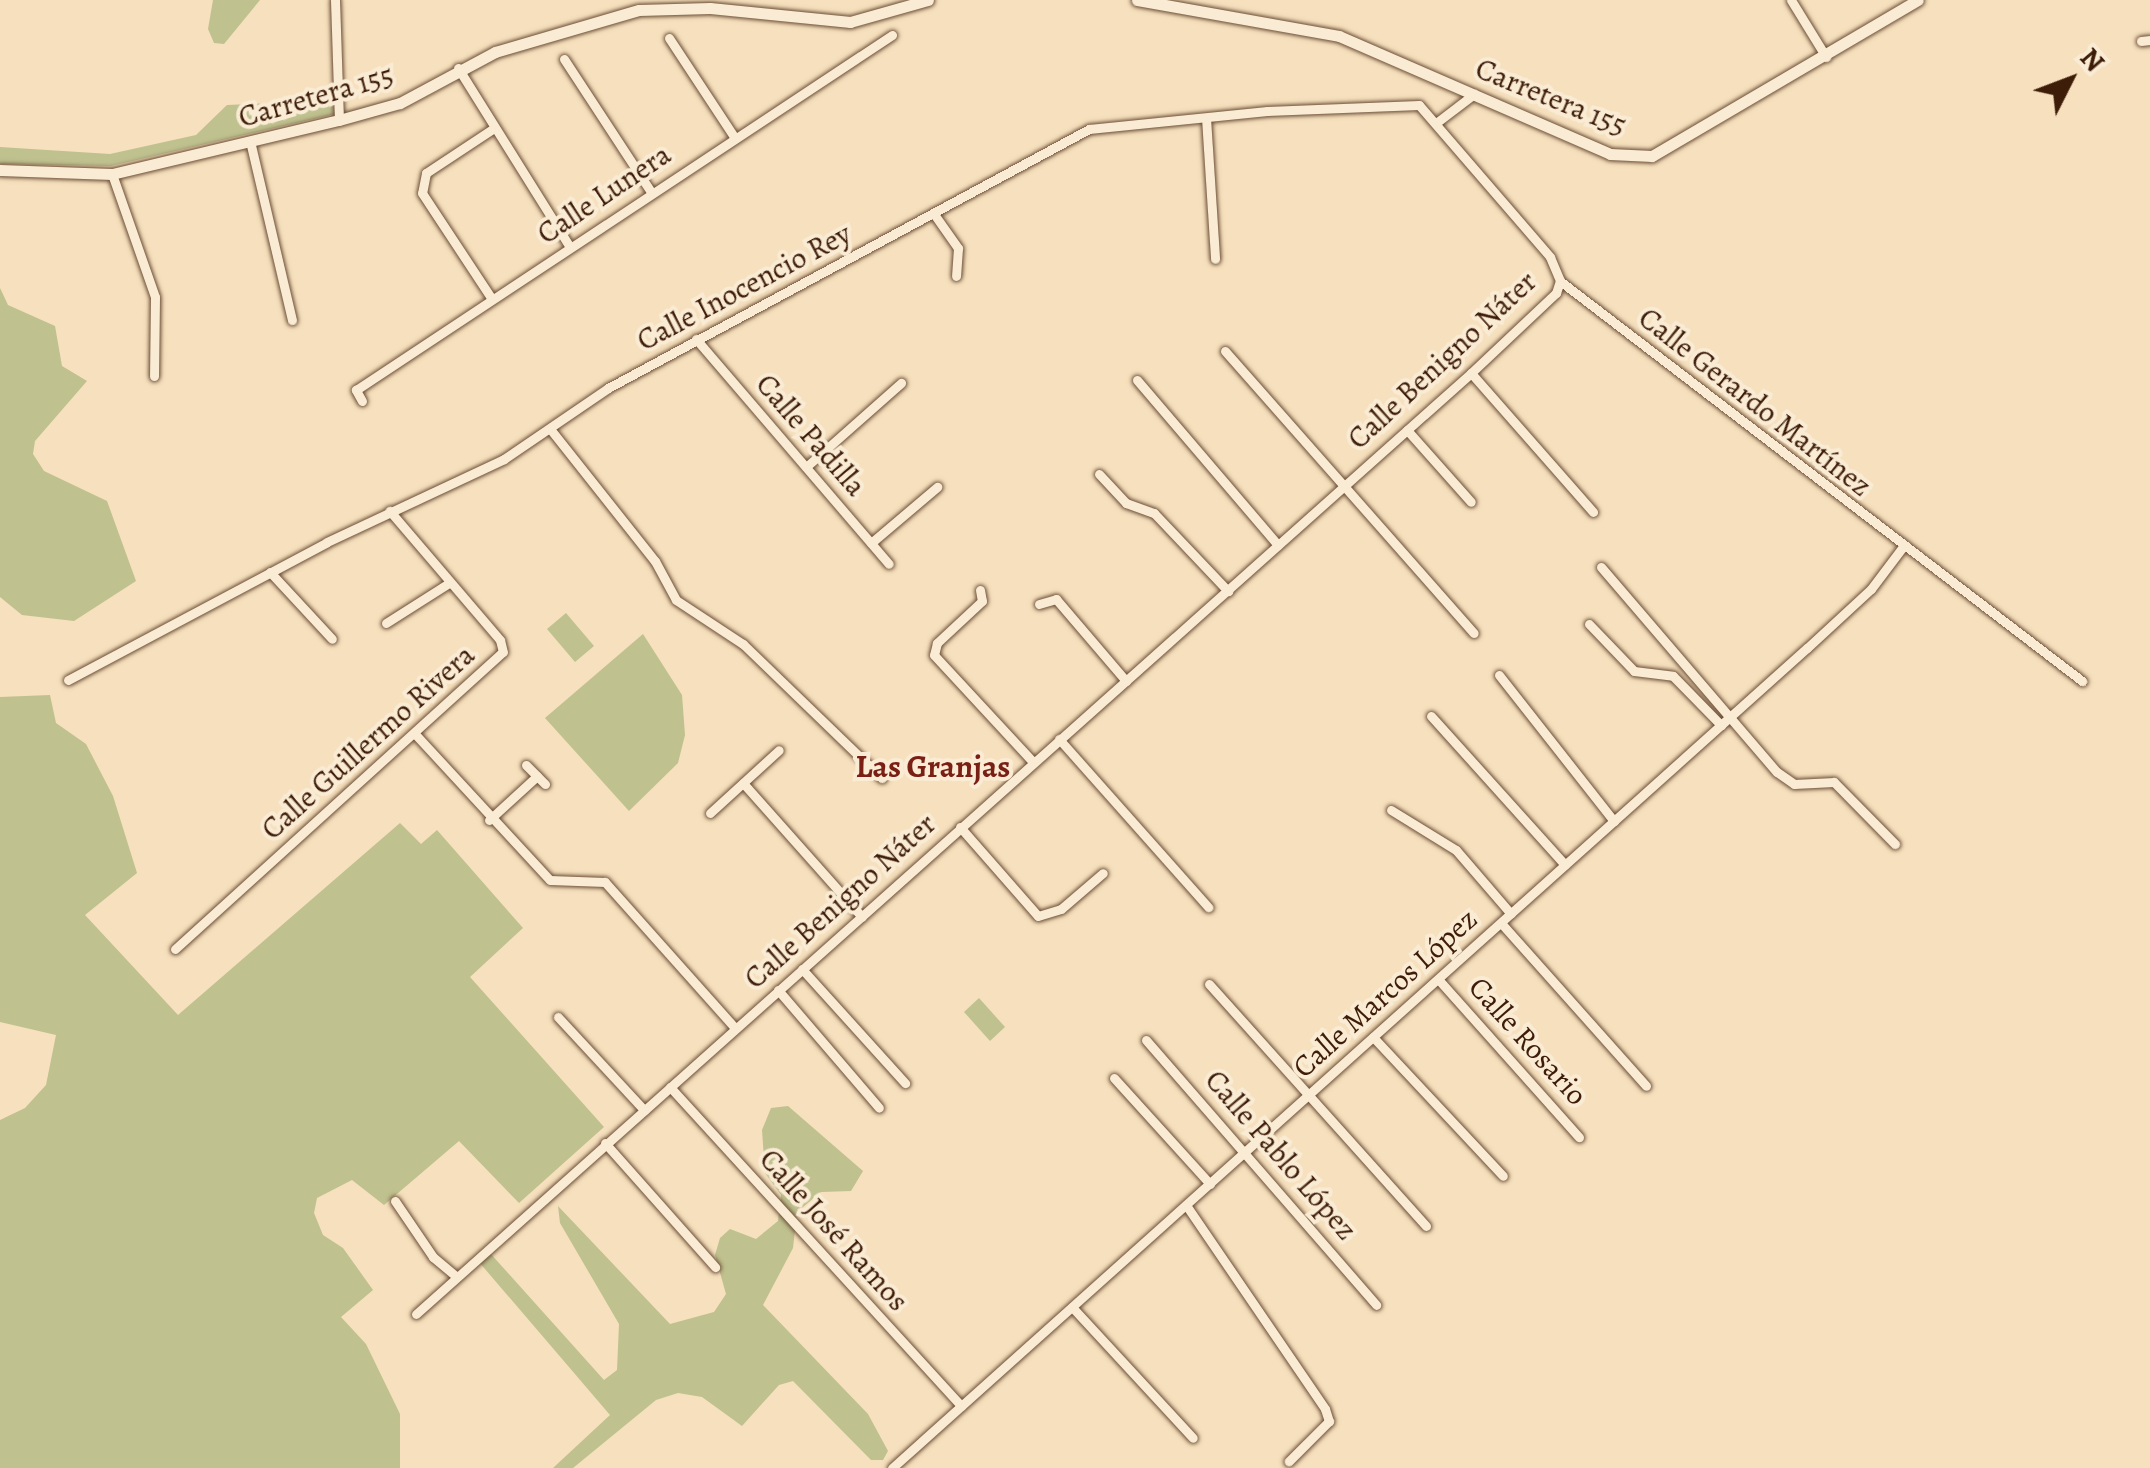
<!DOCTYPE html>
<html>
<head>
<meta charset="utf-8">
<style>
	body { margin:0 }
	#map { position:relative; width:2150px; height:1468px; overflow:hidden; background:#f6e0bd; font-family:Alegreya,serif }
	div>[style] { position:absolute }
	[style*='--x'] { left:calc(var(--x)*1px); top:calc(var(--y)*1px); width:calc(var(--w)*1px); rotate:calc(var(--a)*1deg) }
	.green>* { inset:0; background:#bfc18f }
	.roads { filter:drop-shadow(0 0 2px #6b4d35) drop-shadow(0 0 2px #6b4d35) }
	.minor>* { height:9px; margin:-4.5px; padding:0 4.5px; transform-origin:4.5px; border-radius:4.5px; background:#f9ebd4 }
	.tertiary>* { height:11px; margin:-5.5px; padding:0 5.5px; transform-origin:5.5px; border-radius:5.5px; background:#f9ebd4 }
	span { translate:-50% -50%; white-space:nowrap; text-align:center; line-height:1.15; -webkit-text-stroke:8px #f9ebd4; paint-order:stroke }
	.street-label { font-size:30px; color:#3d1c08 }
	.neighbourhood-label { font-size:32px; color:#7a1f14; font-weight:700 }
	.north { position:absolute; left:2020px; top:30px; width:100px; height:100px; -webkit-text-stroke:8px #f9ebd4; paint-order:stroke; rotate:48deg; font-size:28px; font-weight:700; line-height:40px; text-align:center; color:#3d1c08 }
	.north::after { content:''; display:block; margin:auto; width:35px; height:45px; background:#3d1c08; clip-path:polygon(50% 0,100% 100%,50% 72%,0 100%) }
</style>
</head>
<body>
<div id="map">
	<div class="green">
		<div style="clip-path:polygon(213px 0,260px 0,224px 44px,214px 43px,208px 29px)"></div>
		<div style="clip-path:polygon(333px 100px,335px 114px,111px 166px,0 164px,0 147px,110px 154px,196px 135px,227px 105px)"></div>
		<div style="clip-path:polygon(0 288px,8px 305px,55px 326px,62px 366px,87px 381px,35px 441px,33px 454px,44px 471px,107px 501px,136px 581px,74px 621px,22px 615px,0 597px)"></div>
		<div style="clip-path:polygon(566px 613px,594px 646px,575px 662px,547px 629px)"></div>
		<div style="clip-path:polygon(643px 634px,682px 695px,685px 735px,678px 763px,629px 811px,545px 718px)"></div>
		<div style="clip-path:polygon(50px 695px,56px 723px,86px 744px,113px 796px,137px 873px,85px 915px,178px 1015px,400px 823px,421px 844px,437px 830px,523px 928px,470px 977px,604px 1127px,519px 1203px,459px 1141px,384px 1205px,352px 1180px,317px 1198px,314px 1213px,323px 1235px,343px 1248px,373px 1290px,341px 1317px,366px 1344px,400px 1414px,400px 1468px,0 1468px,0 1120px,25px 1108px,46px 1085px,56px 1035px,0 1022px,0 697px)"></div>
		<div style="clip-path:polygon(979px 998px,1005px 1027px,990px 1041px,964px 1012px)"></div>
		<div style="clip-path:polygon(788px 1106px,863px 1171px,851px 1191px,821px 1192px,797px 1212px,793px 1248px,763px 1305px,868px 1414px,888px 1451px,883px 1460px,871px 1460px,793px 1381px,779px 1385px,742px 1426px,702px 1397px,678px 1393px,656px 1400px,573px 1468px,553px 1468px,610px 1415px,479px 1262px,490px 1253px,604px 1380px,617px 1370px,619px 1324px,560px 1223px,558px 1206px,670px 1324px,714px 1312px,726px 1294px,715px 1255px,720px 1238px,730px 1229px,756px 1239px,778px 1221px,781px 1195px,765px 1173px,762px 1130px,771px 1108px)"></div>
	</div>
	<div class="roads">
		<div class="minor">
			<div style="--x:335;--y:0;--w:120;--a:88.1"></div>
			<div style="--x:1791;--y:0;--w:67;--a:58.4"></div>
			<div style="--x:669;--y:38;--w:120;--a:56.6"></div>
			<div style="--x:2141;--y:41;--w:9;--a:-6"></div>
			<div style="--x:564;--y:59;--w:159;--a:56.8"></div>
			<div style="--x:458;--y:68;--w:211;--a:58"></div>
			<div style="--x:1206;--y:118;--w:141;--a:86.3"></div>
			<div style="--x:1436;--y:123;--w:48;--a:-37.3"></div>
			<div style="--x:491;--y:130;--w:78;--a:146.5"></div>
			<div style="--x:426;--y:173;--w:20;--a:101"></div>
			<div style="--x:422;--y:193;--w:127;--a:56.6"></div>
			<div style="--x:250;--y:141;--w:184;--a:76.8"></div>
			<div style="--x:112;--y:174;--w:130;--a:70.7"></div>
			<div style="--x:155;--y:297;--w:79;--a:90.7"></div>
			<div style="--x:934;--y:214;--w:42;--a:54.8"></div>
			<div style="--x:958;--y:248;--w:28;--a:94"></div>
			<div style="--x:696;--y:339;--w:296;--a:49.4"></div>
			<div style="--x:1225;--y:351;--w:376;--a:48.6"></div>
			<div style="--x:1471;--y:373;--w:185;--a:48.7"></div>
			<div style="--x:1137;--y:380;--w:217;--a:49.5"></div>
			<div style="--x:362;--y:401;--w:13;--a:-119"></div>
			<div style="--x:356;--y:390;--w:643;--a:-33.52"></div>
			<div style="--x:551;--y:430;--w:167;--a:51.6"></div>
			<div style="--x:655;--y:561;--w:44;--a:61.7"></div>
			<div style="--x:676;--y:600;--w:80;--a:33.3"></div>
			<div style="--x:743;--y:644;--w:193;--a:44"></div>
			<div style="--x:1407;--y:430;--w:96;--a:48.4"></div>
			<div style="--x:806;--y:467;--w:127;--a:-41.5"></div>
			<div style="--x:1099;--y:474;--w:40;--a:47"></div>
			<div style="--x:1126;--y:503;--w:30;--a:20"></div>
			<div style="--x:1154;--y:513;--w:108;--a:46.5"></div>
			<div style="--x:871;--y:543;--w:87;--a:-40.3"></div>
			<div style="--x:1601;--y:567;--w:270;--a:49.4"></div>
			<div style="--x:1777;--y:772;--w:21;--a:35"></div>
			<div style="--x:1794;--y:784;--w:40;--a:-2.9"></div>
			<div style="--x:1834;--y:782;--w:87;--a:45.5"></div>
			<div style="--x:270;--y:572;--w:91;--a:47.2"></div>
			<div style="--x:980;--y:590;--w:11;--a:80"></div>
			<div style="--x:982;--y:601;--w:62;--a:137"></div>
			<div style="--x:937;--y:643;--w:12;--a:104"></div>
			<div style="--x:934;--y:655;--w:146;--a:47.2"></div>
			<div style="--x:1039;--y:604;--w:18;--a:-16"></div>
			<div style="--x:1056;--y:599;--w:108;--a:49.5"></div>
			<div style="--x:386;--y:623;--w:75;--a:-32.4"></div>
			<div style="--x:1589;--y:624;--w:65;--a:46.2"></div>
			<div style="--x:1634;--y:671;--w:39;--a:7"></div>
			<div style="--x:1673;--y:676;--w:69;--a:45.6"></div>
			<div style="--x:1499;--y:675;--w:186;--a:51.8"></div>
			<div style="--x:68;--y:680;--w:293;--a:-28"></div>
			<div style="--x:327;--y:542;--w:195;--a:-25.1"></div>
			<div style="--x:504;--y:459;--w:126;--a:-34.3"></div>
			<div style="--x:608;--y:388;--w:546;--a:-28.3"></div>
			<div style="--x:1089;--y:129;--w:179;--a:-5.8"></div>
			<div style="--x:1267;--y:111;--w:152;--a:-2.3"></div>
			<div style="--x:1419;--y:105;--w:201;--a:49.2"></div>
			<div style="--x:1550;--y:257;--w:26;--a:67"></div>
			<div style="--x:1560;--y:281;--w:658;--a:37.46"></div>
			<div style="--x:1431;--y:716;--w:200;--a:48"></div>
			<div style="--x:416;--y:735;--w:197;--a:47.3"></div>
			<div style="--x:550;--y:880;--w:55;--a:2.1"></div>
			<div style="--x:605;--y:882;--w:195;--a:48.3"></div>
			<div style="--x:1059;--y:739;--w:225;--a:48.4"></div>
			<div style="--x:526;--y:765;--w:27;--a:45"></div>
			<div style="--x:743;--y:783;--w:179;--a:48.4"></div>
			<div style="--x:1391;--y:810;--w:76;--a:31.6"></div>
			<div style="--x:1456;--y:850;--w:84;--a:49.3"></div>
			<div style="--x:710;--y:813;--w:93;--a:-42.4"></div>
			<div style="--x:489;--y:820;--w:65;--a:-42.5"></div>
			<div style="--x:960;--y:827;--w:118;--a:48.8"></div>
			<div style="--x:1038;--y:916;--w:24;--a:-17"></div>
			<div style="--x:1061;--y:909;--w:55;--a:-40.6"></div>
			<div style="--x:1501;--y:923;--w:218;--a:48.3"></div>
			<div style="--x:175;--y:949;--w:442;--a:-42.2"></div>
			<div style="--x:503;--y:652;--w:12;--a:-104"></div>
			<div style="--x:500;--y:640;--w:170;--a:-130.5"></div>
			<div style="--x:802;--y:969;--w:154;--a:47.9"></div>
			<div style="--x:1438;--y:979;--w:212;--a:48.3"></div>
			<div style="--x:1209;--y:984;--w:325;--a:48.1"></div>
			<div style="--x:778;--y:990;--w:155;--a:49.4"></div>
			<div style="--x:558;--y:1017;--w:127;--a:47.2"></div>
			<div style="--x:1373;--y:1037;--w:190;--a:46.9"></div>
			<div style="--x:1146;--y:1040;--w:351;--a:49"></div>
			<div style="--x:1114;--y:1078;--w:143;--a:47.8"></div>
			<div style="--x:670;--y:1087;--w:432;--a:47.6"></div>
			<div style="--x:605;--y:1143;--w:166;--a:48.4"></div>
			<div style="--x:395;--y:1201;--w:68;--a:55.8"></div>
			<div style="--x:433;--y:1257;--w:31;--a:40"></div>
			<div style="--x:1186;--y:1205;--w:247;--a:55.7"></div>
			<div style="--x:1325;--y:1409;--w:13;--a:72"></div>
			<div style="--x:1329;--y:1421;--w:57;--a:135"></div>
			<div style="--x:1072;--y:1307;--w:178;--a:47.3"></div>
			<div style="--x:416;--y:1314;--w:1414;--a:-41.73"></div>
			<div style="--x:1471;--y:373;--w:117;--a:-43.3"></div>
			<div style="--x:1556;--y:293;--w:13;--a:-72"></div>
			<div style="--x:892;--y:1468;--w:1229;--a:-41.87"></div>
			<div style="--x:1807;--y:648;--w:87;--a:-42.7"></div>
			<div style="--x:1871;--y:589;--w:51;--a:-52.9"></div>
		</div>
		<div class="tertiary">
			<div style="--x:1137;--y:0;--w:205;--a:10.1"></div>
			<div style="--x:1339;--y:36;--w:296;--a:23.5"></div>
			<div style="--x:1610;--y:154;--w:42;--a:2.7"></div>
			<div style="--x:1652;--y:156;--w:308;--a:-30.4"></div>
			<div style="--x:0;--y:170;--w:112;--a:2"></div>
			<div style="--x:112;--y:174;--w:233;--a:-13.4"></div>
			<div style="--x:339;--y:120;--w:63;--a:-15.6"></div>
			<div style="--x:400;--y:103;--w:108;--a:-28.2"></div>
			<div style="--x:495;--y:52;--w:150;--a:-16.3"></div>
			<div style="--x:639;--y:10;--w:71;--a:-1.6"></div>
			<div style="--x:710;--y:8;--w:141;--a:5.7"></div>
			<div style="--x:850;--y:22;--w:81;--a:-15.8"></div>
		</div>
	</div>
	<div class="street-label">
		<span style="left:316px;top:96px;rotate:-16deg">Carretera 155</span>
		<span style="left:1551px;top:97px;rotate:22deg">Carretera 155</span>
		<span style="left:604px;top:194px;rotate:-34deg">Calle Lunera</span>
		<span style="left:744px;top:287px;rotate:-28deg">Calle Inocencio Rey</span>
		<span style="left:1442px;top:360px;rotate:-43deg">Calle Benigno Náter</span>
		<span style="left:1755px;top:402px;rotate:38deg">Calle Gerardo Martínez</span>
		<span style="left:811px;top:435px;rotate:49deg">Calle Padilla</span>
		<span style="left:368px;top:742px;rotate:-42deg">Calle Guillermo Rivera</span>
		<span style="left:840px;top:901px;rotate:-42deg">Calle Benigno Náter</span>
		<span style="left:1385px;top:993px;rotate:-42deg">Calle Marcos López</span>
		<span style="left:1528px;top:1041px;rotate:48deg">Calle Rosario</span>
		<span style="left:1281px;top:1155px;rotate:49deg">Calle Pablo López</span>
		<span style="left:834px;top:1230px;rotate:48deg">Calle José Ramos</span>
	</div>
	<div class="neighbourhood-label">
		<span style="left:933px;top:766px">Las Granjas</span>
	</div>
	<div class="north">N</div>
</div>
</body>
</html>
